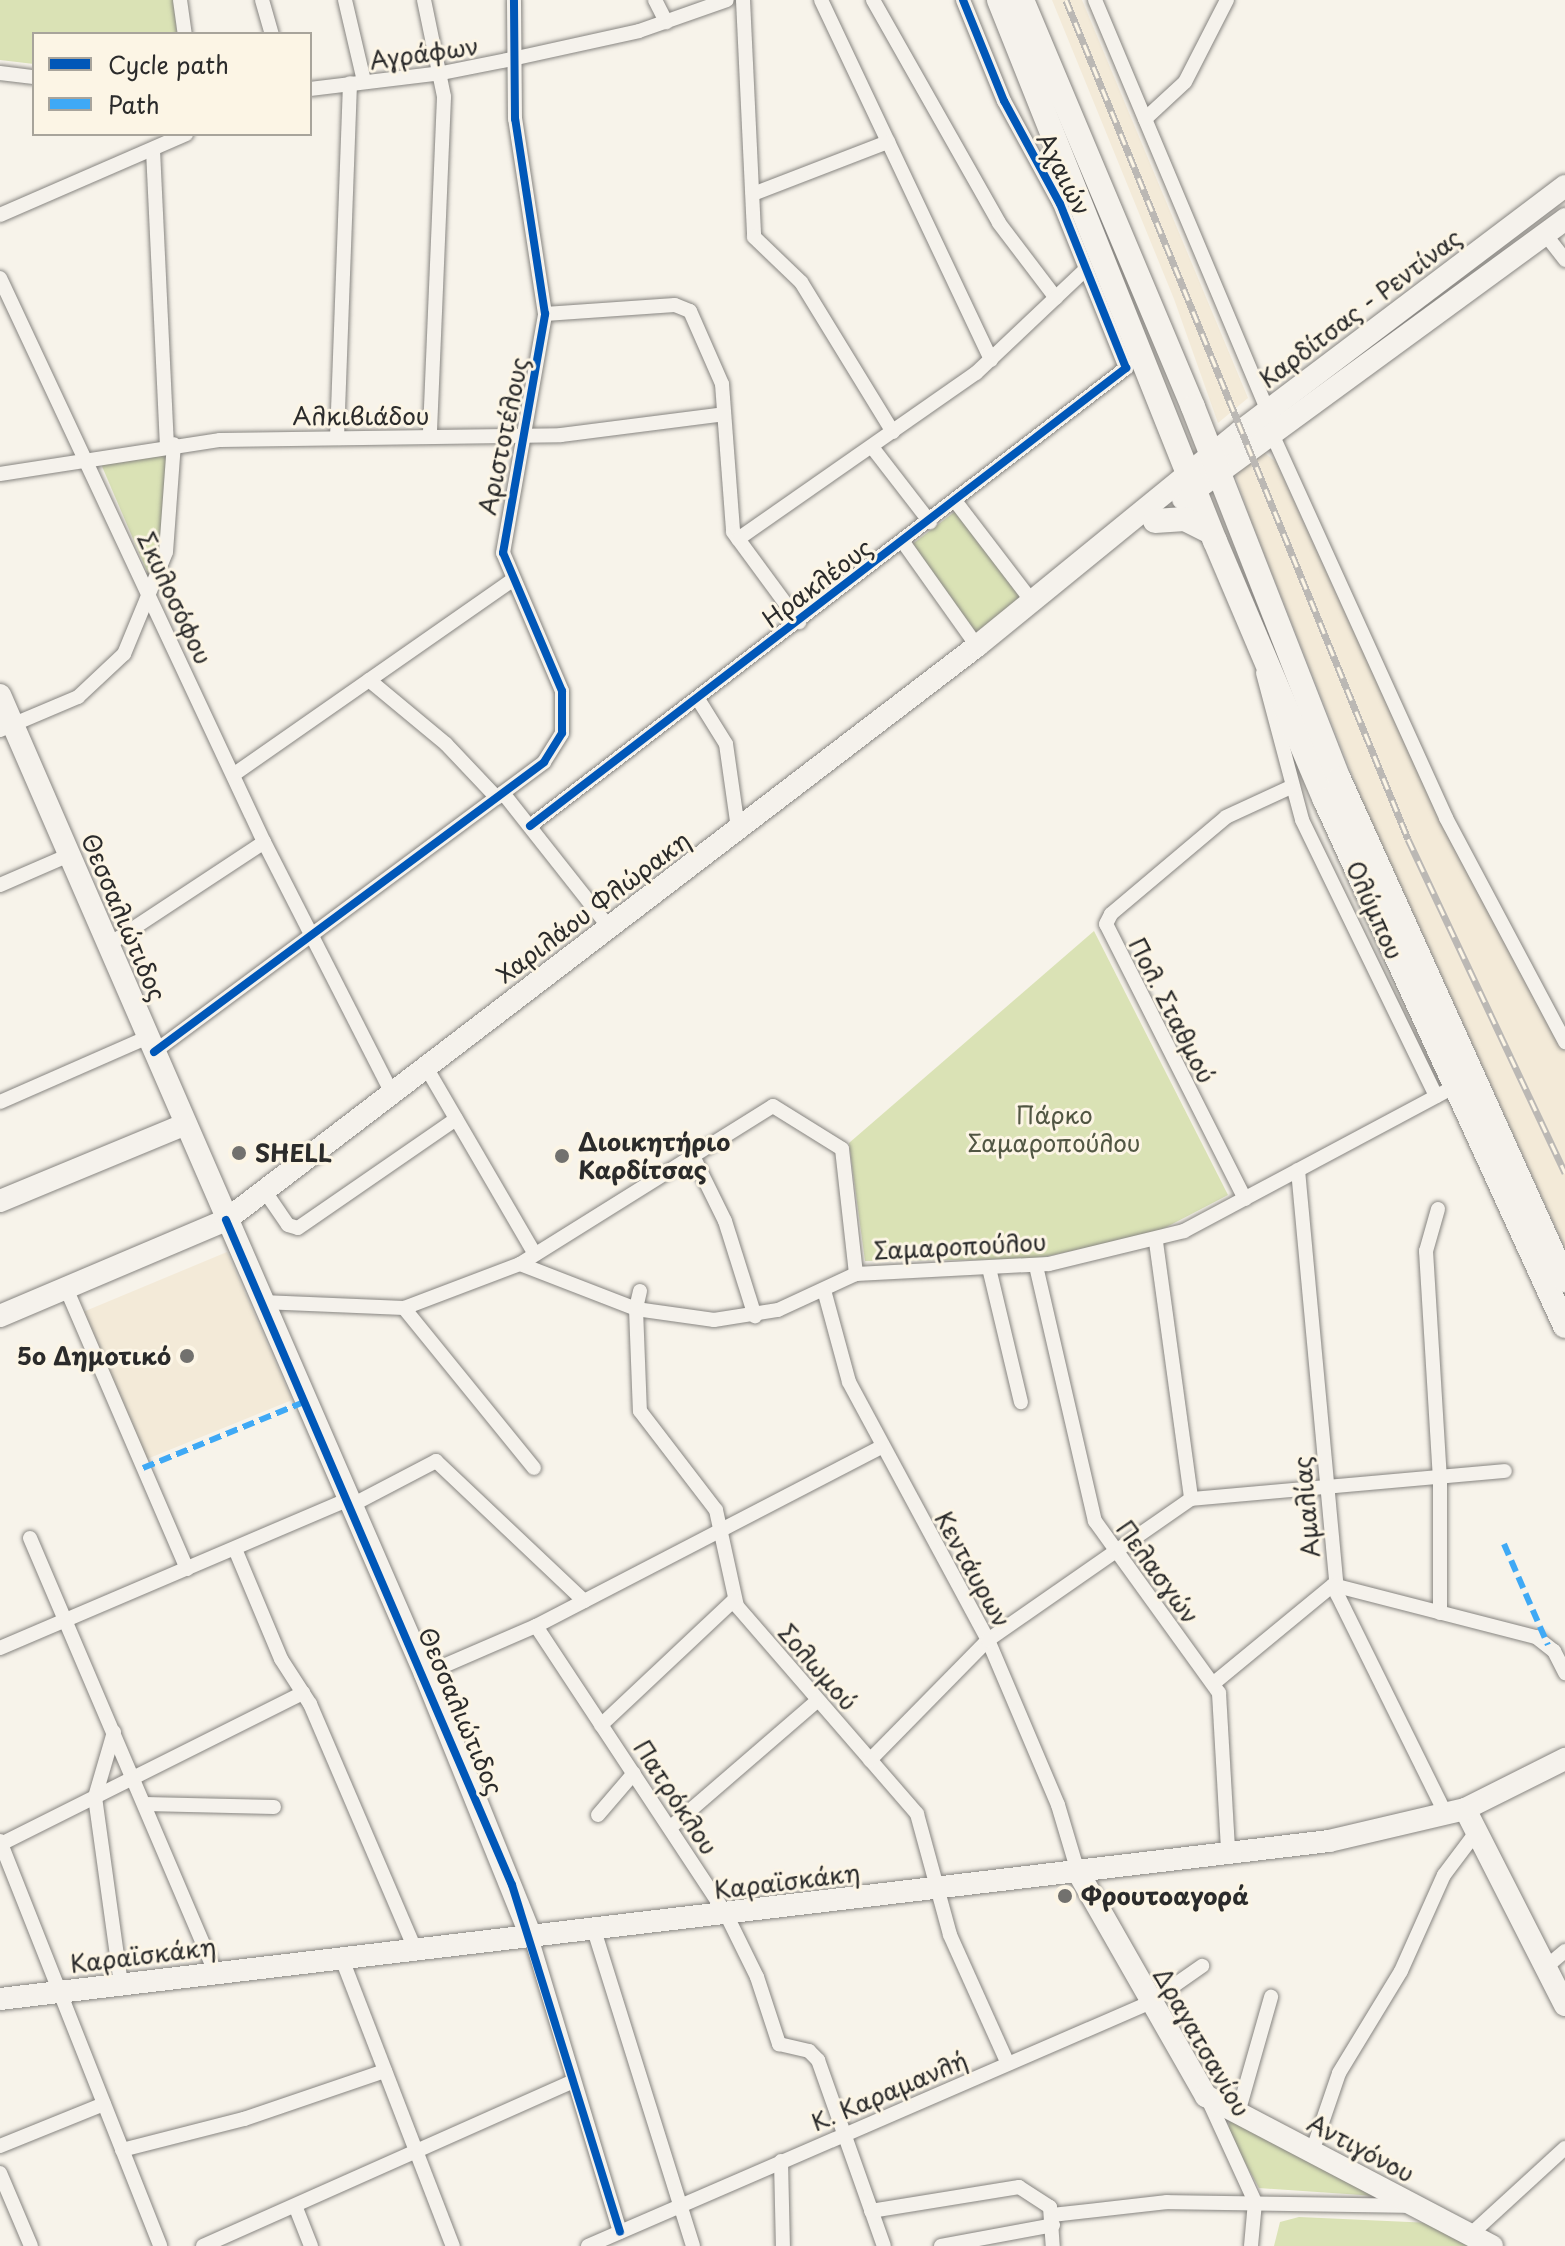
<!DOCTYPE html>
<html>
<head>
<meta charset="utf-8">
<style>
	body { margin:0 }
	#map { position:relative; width:1565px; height:2246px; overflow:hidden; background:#f7f3ea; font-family:"Playpen Sans",sans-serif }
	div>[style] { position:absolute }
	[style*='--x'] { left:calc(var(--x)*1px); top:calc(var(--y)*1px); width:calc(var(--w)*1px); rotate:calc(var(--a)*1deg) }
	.built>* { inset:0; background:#f3ead8 }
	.green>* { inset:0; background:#dae2b5 }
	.roads { filter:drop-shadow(0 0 2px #878581) drop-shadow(0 0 2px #878581) }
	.street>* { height:14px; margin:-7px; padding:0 7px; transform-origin:7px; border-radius:7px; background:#f5f2ec }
	.secondary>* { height:22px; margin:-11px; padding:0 11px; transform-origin:11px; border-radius:11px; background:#f5f2ec }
	.primary>* { height:24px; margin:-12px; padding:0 12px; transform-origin:12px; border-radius:12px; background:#f5f2ec }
	.rail>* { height:7px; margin-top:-3.5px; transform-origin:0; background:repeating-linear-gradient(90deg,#fcf5e5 0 12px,#bbb8b4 0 24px); box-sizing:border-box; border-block:2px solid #bbb8b4 }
	.quiet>* { height:6px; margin-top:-3px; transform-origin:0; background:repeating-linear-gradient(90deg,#3fa9f5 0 12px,transparent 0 18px) }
	.cycleway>* { height:8px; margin:-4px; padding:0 4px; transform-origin:4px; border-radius:4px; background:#0057b8 }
	.dots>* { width:22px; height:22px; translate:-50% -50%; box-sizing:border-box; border:4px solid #fcf5e5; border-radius:50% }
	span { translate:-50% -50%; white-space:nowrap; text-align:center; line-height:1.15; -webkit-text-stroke:6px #fcf5e5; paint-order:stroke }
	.street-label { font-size:24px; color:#2b2b2b }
	.park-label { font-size:24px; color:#515643 }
	.poi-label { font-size:24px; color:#2b2b2b; font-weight:700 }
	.left { translate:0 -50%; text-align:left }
	.right { translate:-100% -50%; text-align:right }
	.legend { position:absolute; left:32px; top:32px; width:280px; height:104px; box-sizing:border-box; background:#fcf5e5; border:2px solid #a8a49b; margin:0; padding:10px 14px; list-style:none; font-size:24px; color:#2b2b2b }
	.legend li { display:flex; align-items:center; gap:16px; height:40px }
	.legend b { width:40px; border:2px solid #a8a49b }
</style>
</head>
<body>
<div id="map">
	<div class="built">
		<div style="clip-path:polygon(1052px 0,1082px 0,1248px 398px,1218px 423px,1174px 299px)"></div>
		<div style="clip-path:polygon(1262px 451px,1276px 462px,1394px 720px,1565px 1052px,1565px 1248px,1364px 804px,1250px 518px,1235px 474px)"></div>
		<div style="clip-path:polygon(227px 1252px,292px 1400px,147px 1459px,83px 1312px)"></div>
	</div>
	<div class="green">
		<div style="clip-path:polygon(0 0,173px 0,177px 34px,34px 34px,34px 64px,0 60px)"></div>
		<div style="clip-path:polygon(168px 455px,165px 523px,152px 583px,101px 464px)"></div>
		<div style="clip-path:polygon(957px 510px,1022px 597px,974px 635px,910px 546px)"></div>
		<div style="clip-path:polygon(1094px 931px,1228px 1195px,1155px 1233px,1034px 1259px,865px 1261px,849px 1143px)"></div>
		<div style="clip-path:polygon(1230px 2119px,1376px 2196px,1259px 2188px,1228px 2132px)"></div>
		<div style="clip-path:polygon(1299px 2217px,1431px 2223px,1476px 2246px,1274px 2246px,1280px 2222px)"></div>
	</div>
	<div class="roads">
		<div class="street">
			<div style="--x:180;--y:0;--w:34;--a:82"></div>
			<div style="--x:262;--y:0;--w:35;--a:74"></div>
			<div style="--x:345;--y:0;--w:83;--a:76.8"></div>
			<div style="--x:424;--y:0;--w:99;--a:78.3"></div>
			<div style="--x:444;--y:97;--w:340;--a:92.4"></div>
			<div style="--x:655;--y:0;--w:25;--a:63"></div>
			<div style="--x:743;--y:0;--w:237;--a:87.3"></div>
			<div style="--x:754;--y:237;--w:65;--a:43.8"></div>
			<div style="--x:801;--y:282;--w:176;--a:58.5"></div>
			<div style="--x:821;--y:0;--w:398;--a:64.7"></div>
			<div style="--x:873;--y:0;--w:256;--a:60.5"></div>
			<div style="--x:999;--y:223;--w:94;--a:52.8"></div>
			<div style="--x:1095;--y:0;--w:446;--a:67.2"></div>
			<div style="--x:0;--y:73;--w:34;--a:7"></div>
			<div style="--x:310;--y:89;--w:133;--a:-6.9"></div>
			<div style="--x:442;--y:73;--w:71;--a:-11.3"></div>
			<div style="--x:512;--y:59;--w:130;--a:-12.4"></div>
			<div style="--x:639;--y:31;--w:93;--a:-19.4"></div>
			<div style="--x:1145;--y:119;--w:54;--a:-42.8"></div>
			<div style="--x:1185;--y:82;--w:92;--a:-62.9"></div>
			<div style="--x:153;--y:150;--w:295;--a:87.3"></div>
			<div style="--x:753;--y:194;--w:145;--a:-21.1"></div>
			<div style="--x:0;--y:215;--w:203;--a:-23.5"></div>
			<div style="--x:1545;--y:234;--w:33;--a:52"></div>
			<div style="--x:0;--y:278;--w:623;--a:64.92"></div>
			<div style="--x:264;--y:842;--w:282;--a:63"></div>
			<div style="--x:545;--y:314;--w:130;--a:-4"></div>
			<div style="--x:675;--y:305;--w:16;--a:22"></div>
			<div style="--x:690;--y:311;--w:80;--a:66.3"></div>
			<div style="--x:722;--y:384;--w:148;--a:85.7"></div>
			<div style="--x:733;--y:532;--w:112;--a:53.7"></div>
			<div style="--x:1272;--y:434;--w:422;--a:65.6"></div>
			<div style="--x:1446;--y:818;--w:254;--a:62"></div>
			<div style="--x:337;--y:438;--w:355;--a:-87.9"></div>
			<div style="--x:872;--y:447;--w:95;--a:52.3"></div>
			<div style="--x:0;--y:474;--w:223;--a:-8.8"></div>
			<div style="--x:220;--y:440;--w:341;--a:-0.8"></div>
			<div style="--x:561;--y:435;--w:164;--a:-7.3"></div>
			<div style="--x:956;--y:502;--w:123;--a:52.6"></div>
			<div style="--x:738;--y:539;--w:290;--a:-34.9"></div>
			<div style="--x:976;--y:373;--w:150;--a:-43.4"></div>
			<div style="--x:903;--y:542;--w:128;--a:54.6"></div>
			<div style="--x:1263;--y:673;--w:152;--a:75.1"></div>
			<div style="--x:1302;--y:820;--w:307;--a:64.1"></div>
			<div style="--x:369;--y:680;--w:100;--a:39.7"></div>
			<div style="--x:446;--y:744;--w:74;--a:46.6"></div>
			<div style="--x:698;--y:699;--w:53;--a:58.1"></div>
			<div style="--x:726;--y:744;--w:85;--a:81.9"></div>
			<div style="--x:0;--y:730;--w:85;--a:-22.9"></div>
			<div style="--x:78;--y:697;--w:63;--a:-43.1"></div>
			<div style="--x:124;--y:654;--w:110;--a:-67.6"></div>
			<div style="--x:166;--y:552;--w:108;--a:-85.8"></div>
			<div style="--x:233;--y:775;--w:339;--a:-34.9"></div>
			<div style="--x:503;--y:793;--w:171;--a:51.7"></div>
			<div style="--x:530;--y:826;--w:752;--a:-37.54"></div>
			<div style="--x:1126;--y:368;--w:177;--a:-111.9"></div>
			<div style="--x:1060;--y:204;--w:117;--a:-118.5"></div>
			<div style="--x:1004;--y:101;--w:109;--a:-112.1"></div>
			<div style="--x:0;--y:885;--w:75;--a:-23.5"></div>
			<div style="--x:108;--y:945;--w:187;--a:-33.4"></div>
			<div style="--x:154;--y:1052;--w:486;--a:-36.6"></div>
			<div style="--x:544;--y:762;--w:34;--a:-58"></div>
			<div style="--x:562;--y:733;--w:42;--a:-90"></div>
			<div style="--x:562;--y:691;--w:150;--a:-113.1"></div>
			<div style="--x:503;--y:553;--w:243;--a:-80"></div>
			<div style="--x:545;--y:314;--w:197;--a:-98.7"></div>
			<div style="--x:515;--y:119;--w:119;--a:-90.5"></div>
			<div style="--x:426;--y:1067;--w:216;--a:59.8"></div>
			<div style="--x:0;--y:1102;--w:162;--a:-23.7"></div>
			<div style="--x:693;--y:1156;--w:72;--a:63.8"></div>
			<div style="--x:725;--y:1221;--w:100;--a:72.5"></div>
			<div style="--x:1298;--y:1170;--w:426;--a:84.7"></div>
			<div style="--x:1337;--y:1594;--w:246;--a:63.7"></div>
			<div style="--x:264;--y:1190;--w:42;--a:55.6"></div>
			<div style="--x:288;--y:1225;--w:10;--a:17"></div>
			<div style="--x:298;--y:1228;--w:192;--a:-34.6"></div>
			<div style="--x:1245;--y:1199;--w:308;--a:-116.8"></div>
			<div style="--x:1106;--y:924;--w:11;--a:-63"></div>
			<div style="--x:1111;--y:914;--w:150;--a:-40.1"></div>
			<div style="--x:1226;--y:817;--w:72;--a:-24.8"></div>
			<div style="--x:1438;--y:1209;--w:44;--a:105.9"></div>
			<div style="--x:1426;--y:1251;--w:226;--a:86.5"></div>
			<div style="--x:1440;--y:1477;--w:136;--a:90"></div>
			<div style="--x:1156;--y:1242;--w:259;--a:82.2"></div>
			<div style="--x:520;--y:1264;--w:124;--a:21.2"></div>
			<div style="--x:636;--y:1309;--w:79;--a:8"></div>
			<div style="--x:714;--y:1320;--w:65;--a:-8.9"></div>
			<div style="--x:778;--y:1310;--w:86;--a:-24.8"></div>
			<div style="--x:856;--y:1274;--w:193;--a:-3"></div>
			<div style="--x:1049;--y:1264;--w:139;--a:-13.7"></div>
			<div style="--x:1184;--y:1231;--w:307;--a:-28.1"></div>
			<div style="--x:1036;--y:1266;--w:262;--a:77"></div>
			<div style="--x:1095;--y:1521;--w:212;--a:54.2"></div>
			<div style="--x:1219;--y:1693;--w:157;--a:86.7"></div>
			<div style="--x:989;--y:1268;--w:138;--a:76.6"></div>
			<div style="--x:66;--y:1288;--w:306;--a:66.7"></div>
			<div style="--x:824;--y:1290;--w:95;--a:74.8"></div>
			<div style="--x:849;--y:1382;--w:293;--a:61.7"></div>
			<div style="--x:988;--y:1640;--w:179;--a:67"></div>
			<div style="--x:1058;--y:1805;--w:70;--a:73.4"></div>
			<div style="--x:640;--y:1291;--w:18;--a:103"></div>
			<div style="--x:636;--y:1309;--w:102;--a:87.8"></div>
			<div style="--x:640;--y:1411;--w:125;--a:52.5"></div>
			<div style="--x:716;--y:1510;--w:98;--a:77.7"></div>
			<div style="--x:737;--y:1606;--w:275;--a:49.1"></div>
			<div style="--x:917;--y:1814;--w:125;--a:74.7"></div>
			<div style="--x:950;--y:1935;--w:141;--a:65.8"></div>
			<div style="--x:262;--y:1302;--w:142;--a:2.4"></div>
			<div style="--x:404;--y:1308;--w:124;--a:-20.8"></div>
			<div style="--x:520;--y:1264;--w:298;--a:-32"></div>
			<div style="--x:773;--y:1106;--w:81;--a:31.9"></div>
			<div style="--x:842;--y:1149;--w:126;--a:83.6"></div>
			<div style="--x:404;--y:1308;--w:206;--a:50.9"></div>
			<div style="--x:352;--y:1505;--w:95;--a:-27.6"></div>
			<div style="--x:436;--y:1461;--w:204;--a:43.4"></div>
			<div style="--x:30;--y:1538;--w:472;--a:66.9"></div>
			<div style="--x:235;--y:1549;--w:119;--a:67.3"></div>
			<div style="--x:281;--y:1659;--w:54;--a:57.2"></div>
			<div style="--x:310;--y:1704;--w:269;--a:66.8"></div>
			<div style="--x:536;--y:1626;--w:347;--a:56.6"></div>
			<div style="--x:727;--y:1916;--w:68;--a:63.8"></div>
			<div style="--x:757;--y:1977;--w:71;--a:71.8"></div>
			<div style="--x:779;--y:2044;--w:31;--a:13"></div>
			<div style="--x:809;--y:2051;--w:13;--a:45"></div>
			<div style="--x:818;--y:2060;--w:197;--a:70.5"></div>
			<div style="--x:0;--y:1648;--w:379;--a:-23.1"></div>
			<div style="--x:425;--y:1674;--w:121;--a:-23.4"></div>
			<div style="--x:536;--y:1626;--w:390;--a:-27.4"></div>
			<div style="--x:1214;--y:1683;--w:154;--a:-39.5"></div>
			<div style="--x:1333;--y:1585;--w:210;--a:14.4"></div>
			<div style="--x:1536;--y:1637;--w:23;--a:38"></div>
			<div style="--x:1554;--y:1651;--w:25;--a:63"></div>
			<div style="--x:601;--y:1725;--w:183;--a:-43.2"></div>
			<div style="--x:114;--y:1732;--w:68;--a:106.3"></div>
			<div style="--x:95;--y:1797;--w:189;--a:82.1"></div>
			<div style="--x:870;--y:1760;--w:168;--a:-45.5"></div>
			<div style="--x:988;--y:1640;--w:247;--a:-34.8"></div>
			<div style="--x:1191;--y:1499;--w:315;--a:-5.1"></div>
			<div style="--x:145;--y:1804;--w:129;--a:1.3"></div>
			<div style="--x:598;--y:1815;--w:55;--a:-49.4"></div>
			<div style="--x:671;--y:1827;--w:193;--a:-40.8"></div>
			<div style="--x:0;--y:1841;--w:435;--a:68.4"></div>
			<div style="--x:1;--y:1844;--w:338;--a:-26.6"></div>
			<div style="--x:594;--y:1930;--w:331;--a:72.6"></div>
			<div style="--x:531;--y:1937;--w:308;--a:73.2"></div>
			<div style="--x:342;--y:1959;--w:308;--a:68.9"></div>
			<div style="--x:1546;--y:1967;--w:25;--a:-40"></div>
			<div style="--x:1207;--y:2097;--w:115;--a:65.4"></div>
			<div style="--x:1255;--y:2202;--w:44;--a:95.2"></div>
			<div style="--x:1238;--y:2113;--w:121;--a:-74.1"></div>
			<div style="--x:0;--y:2146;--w:112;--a:-22"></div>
			<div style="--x:122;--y:2150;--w:126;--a:-14.3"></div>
			<div style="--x:244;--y:2119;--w:149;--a:-18.8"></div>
			<div style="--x:1312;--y:2152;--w:83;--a:-71.1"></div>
			<div style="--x:1339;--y:2073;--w:119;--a:-58.7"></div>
			<div style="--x:1401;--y:1971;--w:105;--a:-65.9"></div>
			<div style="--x:1444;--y:1875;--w:55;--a:-53.1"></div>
			<div style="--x:781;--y:2161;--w:85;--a:88.7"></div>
			<div style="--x:0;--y:2173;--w:79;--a:67"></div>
			<div style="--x:296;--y:2208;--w:41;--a:68.5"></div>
			<div style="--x:871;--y:2211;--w:150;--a:-9.2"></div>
			<div style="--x:1019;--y:2187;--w:37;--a:33"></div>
			<div style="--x:1050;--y:2207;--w:39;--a:86"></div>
			<div style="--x:1052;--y:2215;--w:116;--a:-6.4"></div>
			<div style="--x:1167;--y:2202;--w:244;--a:0.9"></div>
			<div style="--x:1470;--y:2235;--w:129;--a:-42.5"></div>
			<div style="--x:203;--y:2246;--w:403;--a:-24"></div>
			<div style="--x:588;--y:2246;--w:611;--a:-23.42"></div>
			<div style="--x:1149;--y:2003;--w:65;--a:-34.9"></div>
			<div style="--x:941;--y:2246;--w:114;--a:-10.6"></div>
		</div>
		<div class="secondary">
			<div style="--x:1183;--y:499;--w:474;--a:-36.2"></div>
			<div style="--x:0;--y:695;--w:1067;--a:66.53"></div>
			<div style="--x:425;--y:1674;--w:284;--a:68"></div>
			<div style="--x:0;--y:1201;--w:201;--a:-22.5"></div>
			<div style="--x:0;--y:1316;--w:246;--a:-23"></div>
			<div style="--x:226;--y:1220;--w:945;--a:-37.39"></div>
			<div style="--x:977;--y:646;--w:340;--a:-39.2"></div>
			<div style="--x:1241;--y:431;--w:406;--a:-37.1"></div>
			<div style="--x:1465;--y:1809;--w:220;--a:63"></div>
			<div style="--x:1078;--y:1872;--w:258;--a:60.3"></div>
			<div style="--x:1206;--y:2096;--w:323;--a:27.7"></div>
			<div style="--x:0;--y:1999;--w:1338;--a:-6.78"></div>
			<div style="--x:1329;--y:1841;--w:140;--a:-13.2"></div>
			<div style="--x:1465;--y:1809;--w:112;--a:-26.6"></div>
		</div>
		<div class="primary">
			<div style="--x:999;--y:0;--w:583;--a:68.24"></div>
			<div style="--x:1215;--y:541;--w:281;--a:67"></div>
			<div style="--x:1325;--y:800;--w:578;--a:65.47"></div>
			<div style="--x:1022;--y:0;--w:441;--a:67.2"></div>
			<div style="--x:1193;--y:407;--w:400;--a:68.6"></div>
			<div style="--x:1339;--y:779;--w:550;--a:65.72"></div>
			<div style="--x:1155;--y:521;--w:30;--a:-4"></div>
			<div style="--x:1185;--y:519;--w:29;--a:27"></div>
		</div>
	</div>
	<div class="rail">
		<div style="--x:1066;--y:0;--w:906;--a:67.82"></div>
		<div style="--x:1408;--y:839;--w:369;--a:64.8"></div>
	</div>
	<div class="quiet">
		<div style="--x:143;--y:1468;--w:176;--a:-22.3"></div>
		<div style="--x:1504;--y:1544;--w:110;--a:66.5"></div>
	</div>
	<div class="cycleway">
		<div style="--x:530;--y:826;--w:752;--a:-37.54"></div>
		<div style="--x:1126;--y:368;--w:177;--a:-111.9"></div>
		<div style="--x:1060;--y:204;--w:117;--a:-118.5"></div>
		<div style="--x:1004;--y:101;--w:109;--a:-112.1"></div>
		<div style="--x:154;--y:1052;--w:486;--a:-36.6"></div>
		<div style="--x:544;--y:762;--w:34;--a:-58"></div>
		<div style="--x:562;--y:733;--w:42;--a:-90"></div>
		<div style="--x:562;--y:691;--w:150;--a:-113.1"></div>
		<div style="--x:503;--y:553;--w:243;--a:-80"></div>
		<div style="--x:545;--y:314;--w:197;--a:-98.7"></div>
		<div style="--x:515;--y:119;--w:119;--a:-90.5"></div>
		<div style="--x:226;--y:1220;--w:724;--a:66.73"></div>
		<div style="--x:512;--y:1885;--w:363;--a:72.7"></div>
	</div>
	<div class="dots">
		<div style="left:239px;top:1153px;background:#72716e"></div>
		<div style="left:562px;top:1156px;background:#72716e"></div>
		<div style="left:187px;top:1356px;background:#72716e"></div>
		<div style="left:1065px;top:1896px;background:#72716e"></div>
	</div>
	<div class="street-label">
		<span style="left:424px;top:53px;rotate:-8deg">Αγράφων</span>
		<span style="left:1064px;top:174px;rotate:63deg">Αχαιών</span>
		<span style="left:1360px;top:308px;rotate:-37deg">Καρδίτσας - Ρεντίνας</span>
		<span style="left:361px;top:416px">Αλκιβιάδου</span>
		<span style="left:503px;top:436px;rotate:-78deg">Αριστοτέλους</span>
		<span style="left:817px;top:583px;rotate:-37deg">Ηρακλέους</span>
		<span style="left:175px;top:598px;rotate:65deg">Σκυλοσόφου</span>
		<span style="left:593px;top:907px;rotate:-37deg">Χαριλάου Φλώρακη</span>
		<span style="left:1375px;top:910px;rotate:66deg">Ολύμπου</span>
		<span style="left:124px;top:917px;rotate:67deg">Θεσσαλιώτιδος</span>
		<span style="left:1172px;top:1010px;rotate:63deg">Πολ. Σταθμού</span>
		<span style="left:960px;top:1246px;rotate:-3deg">Σαμαροπούλου</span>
		<span style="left:1306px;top:1507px;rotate:-95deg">Αμαλίας</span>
		<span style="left:973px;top:1569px;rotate:61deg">Κεντάυρων</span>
		<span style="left:1158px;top:1572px;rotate:54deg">Πελασγών</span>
		<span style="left:818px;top:1667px;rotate:49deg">Σολωμού</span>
		<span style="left:461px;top:1711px;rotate:67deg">Θεσσαλιώτιδος</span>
		<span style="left:676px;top:1797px;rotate:57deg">Πατρόκλου</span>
		<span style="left:787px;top:1881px;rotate:-7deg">Καραϊσκάκη</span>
		<span style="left:143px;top:1955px;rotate:-7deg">Καραϊσκάκη</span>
		<span style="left:1202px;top:2042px;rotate:60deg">Δραγατσανίου</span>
		<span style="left:889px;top:2091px;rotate:-23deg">Κ. Καραμανλή</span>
		<span style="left:1361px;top:2148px;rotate:28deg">Αντιγόνου</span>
	</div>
	<div class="park-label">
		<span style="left:1054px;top:1129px">Πάρκο<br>Σαμαροπούλου</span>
	</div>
	<div class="poi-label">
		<span class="left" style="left:578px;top:1156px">Διοικητήριο<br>Καρδίτσας</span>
		<span class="left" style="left:255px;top:1153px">SHELL</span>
		<span class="right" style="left:171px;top:1356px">5ο Δημοτικό</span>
		<span class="left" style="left:1081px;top:1896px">Φρουτοαγορά</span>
	</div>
	<ul class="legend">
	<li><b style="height:10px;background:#0057b8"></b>Cycle path</li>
	<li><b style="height:10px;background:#3fa9f5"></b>Path</li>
	</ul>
</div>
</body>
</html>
